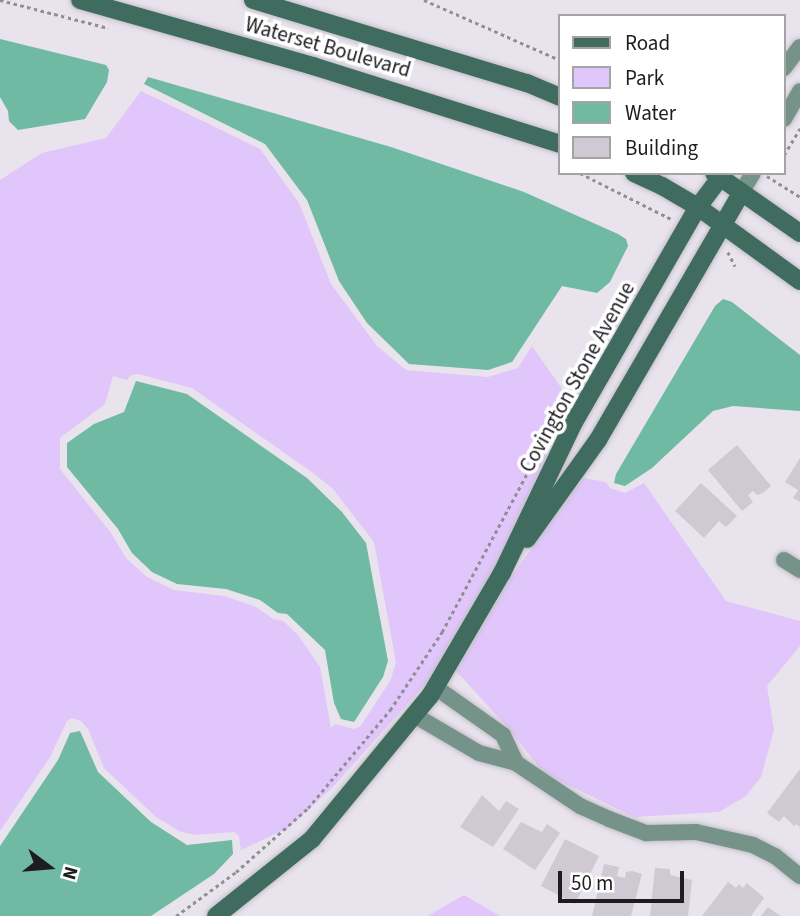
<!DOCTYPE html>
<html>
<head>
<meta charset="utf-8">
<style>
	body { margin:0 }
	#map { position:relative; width:800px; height:916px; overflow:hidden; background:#e8e3ed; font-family:"Source Sans 3",sans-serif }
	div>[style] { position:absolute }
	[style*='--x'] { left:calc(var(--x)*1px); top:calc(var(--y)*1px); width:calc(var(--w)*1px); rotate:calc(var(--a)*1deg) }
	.green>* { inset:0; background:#e1c6fb }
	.water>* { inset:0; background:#70b9a3 }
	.building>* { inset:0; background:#cec9d3 }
	.path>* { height:2.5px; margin-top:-1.25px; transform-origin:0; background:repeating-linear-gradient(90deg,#918e95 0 3.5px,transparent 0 7px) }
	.roads { filter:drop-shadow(0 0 2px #c3bfc8) drop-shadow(0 0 2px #c3bfc8) }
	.street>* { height:16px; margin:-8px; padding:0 8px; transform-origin:8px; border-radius:8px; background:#76938a }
	.secondary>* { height:18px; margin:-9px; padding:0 9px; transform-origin:9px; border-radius:9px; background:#3f6c5f }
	span { translate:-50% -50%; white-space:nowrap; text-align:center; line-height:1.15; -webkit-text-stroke:7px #fff; paint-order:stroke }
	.street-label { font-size:21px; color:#1d1c1f }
	.legend { position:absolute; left:558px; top:14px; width:228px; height:161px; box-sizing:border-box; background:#fff; border:2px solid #a5a4a5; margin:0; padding:9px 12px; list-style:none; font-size:21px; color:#1d1c1f }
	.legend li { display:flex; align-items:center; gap:14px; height:35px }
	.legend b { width:35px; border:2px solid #a5a4a5 }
	.north { position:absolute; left:14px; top:832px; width:70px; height:70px; -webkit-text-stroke:5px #fff; paint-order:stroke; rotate:106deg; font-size:19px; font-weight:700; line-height:28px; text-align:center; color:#1d1c1f }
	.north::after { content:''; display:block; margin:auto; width:24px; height:32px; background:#1d1c1f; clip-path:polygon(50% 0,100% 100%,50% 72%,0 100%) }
	.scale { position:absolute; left:558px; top:871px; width:126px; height:32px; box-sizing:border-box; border:4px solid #1d1c1f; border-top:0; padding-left:9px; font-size:21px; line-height:24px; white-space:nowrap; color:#1d1c1f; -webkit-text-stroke:5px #fff; paint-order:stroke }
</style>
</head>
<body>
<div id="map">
	<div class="green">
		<div style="clip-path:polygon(evenodd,141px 91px,260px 149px,299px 203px,331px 284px,377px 346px,406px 370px,488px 377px,518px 368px,532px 346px,562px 389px,547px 456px,494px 568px,427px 682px,331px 789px,288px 828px,241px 850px,239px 836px,234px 832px,194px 835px,179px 831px,156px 817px,104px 768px,88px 729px,81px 721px,72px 718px,67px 721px,50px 757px,0 831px,0 180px,42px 153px,106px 138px,141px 91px,138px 374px,192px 388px,313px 473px,333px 489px,374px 542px,396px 663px,390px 681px,360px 727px,353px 729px,335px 724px,331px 728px,320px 667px,298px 635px,283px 621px,273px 619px,256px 607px,224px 596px,174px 590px,147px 577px,126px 558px,111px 533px,60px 469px,60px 438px,105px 404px,113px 376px,127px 380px,131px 375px,138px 374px)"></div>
		<div style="clip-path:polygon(583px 478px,606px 482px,610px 488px,625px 493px,644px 483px,726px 601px,800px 621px,800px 646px,767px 686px,774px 730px,761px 777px,746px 796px,719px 812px,634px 817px,556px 779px,540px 768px,509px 729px,456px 671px,511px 577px)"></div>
		<div style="clip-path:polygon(464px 895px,500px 916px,428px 916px,443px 907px)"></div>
	</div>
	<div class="water">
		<div style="clip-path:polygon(0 39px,106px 65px,109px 70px,107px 82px,85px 119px,18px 130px,9px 121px,8px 111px,0 97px)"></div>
		<div style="clip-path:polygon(148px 77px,391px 147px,524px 192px,618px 234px,626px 239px,628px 246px,610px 282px,597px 293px,562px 286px,512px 362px,488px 370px,409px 364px,367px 323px,339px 281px,307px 200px,265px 144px,144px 84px)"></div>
		<div style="clip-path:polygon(723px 299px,732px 302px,800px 355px,800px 411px,733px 406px,713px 411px,652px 468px,625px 486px,614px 483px,616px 474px,715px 306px)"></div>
		<div style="clip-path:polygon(136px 381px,187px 394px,307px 478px,342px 512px,366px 543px,388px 661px,383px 677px,354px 722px,341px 719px,334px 703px,325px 650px,287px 614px,278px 613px,260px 600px,226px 589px,177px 584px,152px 572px,132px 553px,118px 529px,67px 467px,67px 443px,94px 424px,124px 412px)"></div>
		<div style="clip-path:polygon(80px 731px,98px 772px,151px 822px,187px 845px,232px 840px,233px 854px,214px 874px,151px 916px,0 916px,0 846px,58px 760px,70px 733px)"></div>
	</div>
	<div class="building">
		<div style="clip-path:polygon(737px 445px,771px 486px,763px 493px,757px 495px,753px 491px,748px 495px,753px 502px,742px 511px,708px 470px)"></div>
		<div style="clip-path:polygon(800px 458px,800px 502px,793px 498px,798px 490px,785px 482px)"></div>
		<div style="clip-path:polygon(701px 483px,737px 516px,726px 527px,719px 521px,704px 538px,675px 511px)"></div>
		<div style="clip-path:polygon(800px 769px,800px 827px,796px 824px,794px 826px,784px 816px,779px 822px,767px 813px)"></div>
		<div style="clip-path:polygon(482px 795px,499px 811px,506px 801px,519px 809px,493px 847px,460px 827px)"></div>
		<div style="clip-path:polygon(521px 822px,542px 832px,547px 824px,560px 833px,535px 870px,503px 849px)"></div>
		<div style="clip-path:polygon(565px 839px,599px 856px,575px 904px,541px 886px)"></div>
		<div style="clip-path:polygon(604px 864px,619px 867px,617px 876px,625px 878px,626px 872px,632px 871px,642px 874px,631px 916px,592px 916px)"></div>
		<div style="clip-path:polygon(655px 868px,670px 869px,670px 875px,692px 880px,688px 916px,650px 916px)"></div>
		<div style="clip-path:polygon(728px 882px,736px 888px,739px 884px,743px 888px,747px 883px,764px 898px,751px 916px,702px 916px)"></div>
		<div style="clip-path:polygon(768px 907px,776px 913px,781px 916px,761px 916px)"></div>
	</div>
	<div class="path">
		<div style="--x:0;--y:0;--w:112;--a:14.5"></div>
		<div style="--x:424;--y:0;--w:149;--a:23.8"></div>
		<div style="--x:784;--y:155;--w:31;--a:-59"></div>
		<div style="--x:580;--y:173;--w:102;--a:26.8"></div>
		<div style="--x:767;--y:176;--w:39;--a:32"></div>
		<div style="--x:728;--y:252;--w:16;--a:63"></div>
		<div style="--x:176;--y:916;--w:74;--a:-36.3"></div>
		<div style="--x:236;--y:872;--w:96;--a:-41.6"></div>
		<div style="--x:308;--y:808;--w:128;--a:-50.1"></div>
		<div style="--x:390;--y:710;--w:94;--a:-56.3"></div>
		<div style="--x:442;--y:632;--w:222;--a:-61.8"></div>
	</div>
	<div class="roads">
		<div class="street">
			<div style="--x:784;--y:68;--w:26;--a:-53"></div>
			<div style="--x:784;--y:119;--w:32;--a:-60"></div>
			<div style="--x:741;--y:193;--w:23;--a:-59"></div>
			<div style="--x:784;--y:560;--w:19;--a:32"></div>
			<div style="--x:414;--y:715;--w:75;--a:30.3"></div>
			<div style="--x:479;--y:753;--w:38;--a:15"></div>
			<div style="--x:516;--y:763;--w:31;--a:-115"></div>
			<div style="--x:503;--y:735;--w:83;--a:-144.8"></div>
			<div style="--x:516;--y:763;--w:77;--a:33.9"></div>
			<div style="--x:580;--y:806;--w:32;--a:24"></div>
			<div style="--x:609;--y:819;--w:40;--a:21"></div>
			<div style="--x:646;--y:833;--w:50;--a:-1.1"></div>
			<div style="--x:696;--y:832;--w:58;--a:12.8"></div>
			<div style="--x:753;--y:845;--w:25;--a:27"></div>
			<div style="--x:775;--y:856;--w:32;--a:39"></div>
		</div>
		<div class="secondary">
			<div style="--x:80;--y:0;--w:242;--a:15.8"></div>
			<div style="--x:313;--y:66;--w:259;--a:17.5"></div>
			<div style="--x:253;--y:0;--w:286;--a:16.9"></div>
			<div style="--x:527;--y:83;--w:36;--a:23"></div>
			<div style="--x:634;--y:173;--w:31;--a:25"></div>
			<div style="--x:662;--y:186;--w:42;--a:30.3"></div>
			<div style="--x:698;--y:207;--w:126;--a:36"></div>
			<div style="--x:714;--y:173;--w:105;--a:34.9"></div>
			<div style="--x:527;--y:539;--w:122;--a:-54.4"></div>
			<div style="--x:598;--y:440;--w:285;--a:-59.9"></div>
			<div style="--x:216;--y:916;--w:123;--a:-38.7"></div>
			<div style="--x:312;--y:839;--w:185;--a:-50.5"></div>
			<div style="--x:430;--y:696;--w:143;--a:-59.7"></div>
			<div style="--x:502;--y:573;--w:165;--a:-64.5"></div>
			<div style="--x:573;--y:424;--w:250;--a:-60.1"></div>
			<div style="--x:698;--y:207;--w:38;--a:-53"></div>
		</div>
	</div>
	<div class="street-label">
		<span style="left:328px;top:47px;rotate:16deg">Waterset Boulevard</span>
		<span style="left:577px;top:377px;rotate:-61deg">Covington Stone Avenue</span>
	</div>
	<ul class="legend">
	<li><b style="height:9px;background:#3f6c5f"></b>Road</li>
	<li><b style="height:19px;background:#e1c6fb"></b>Park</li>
	<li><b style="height:19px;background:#70b9a3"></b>Water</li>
	<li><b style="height:19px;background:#cec9d3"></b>Building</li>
	</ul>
	<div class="north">N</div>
	<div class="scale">50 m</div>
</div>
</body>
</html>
